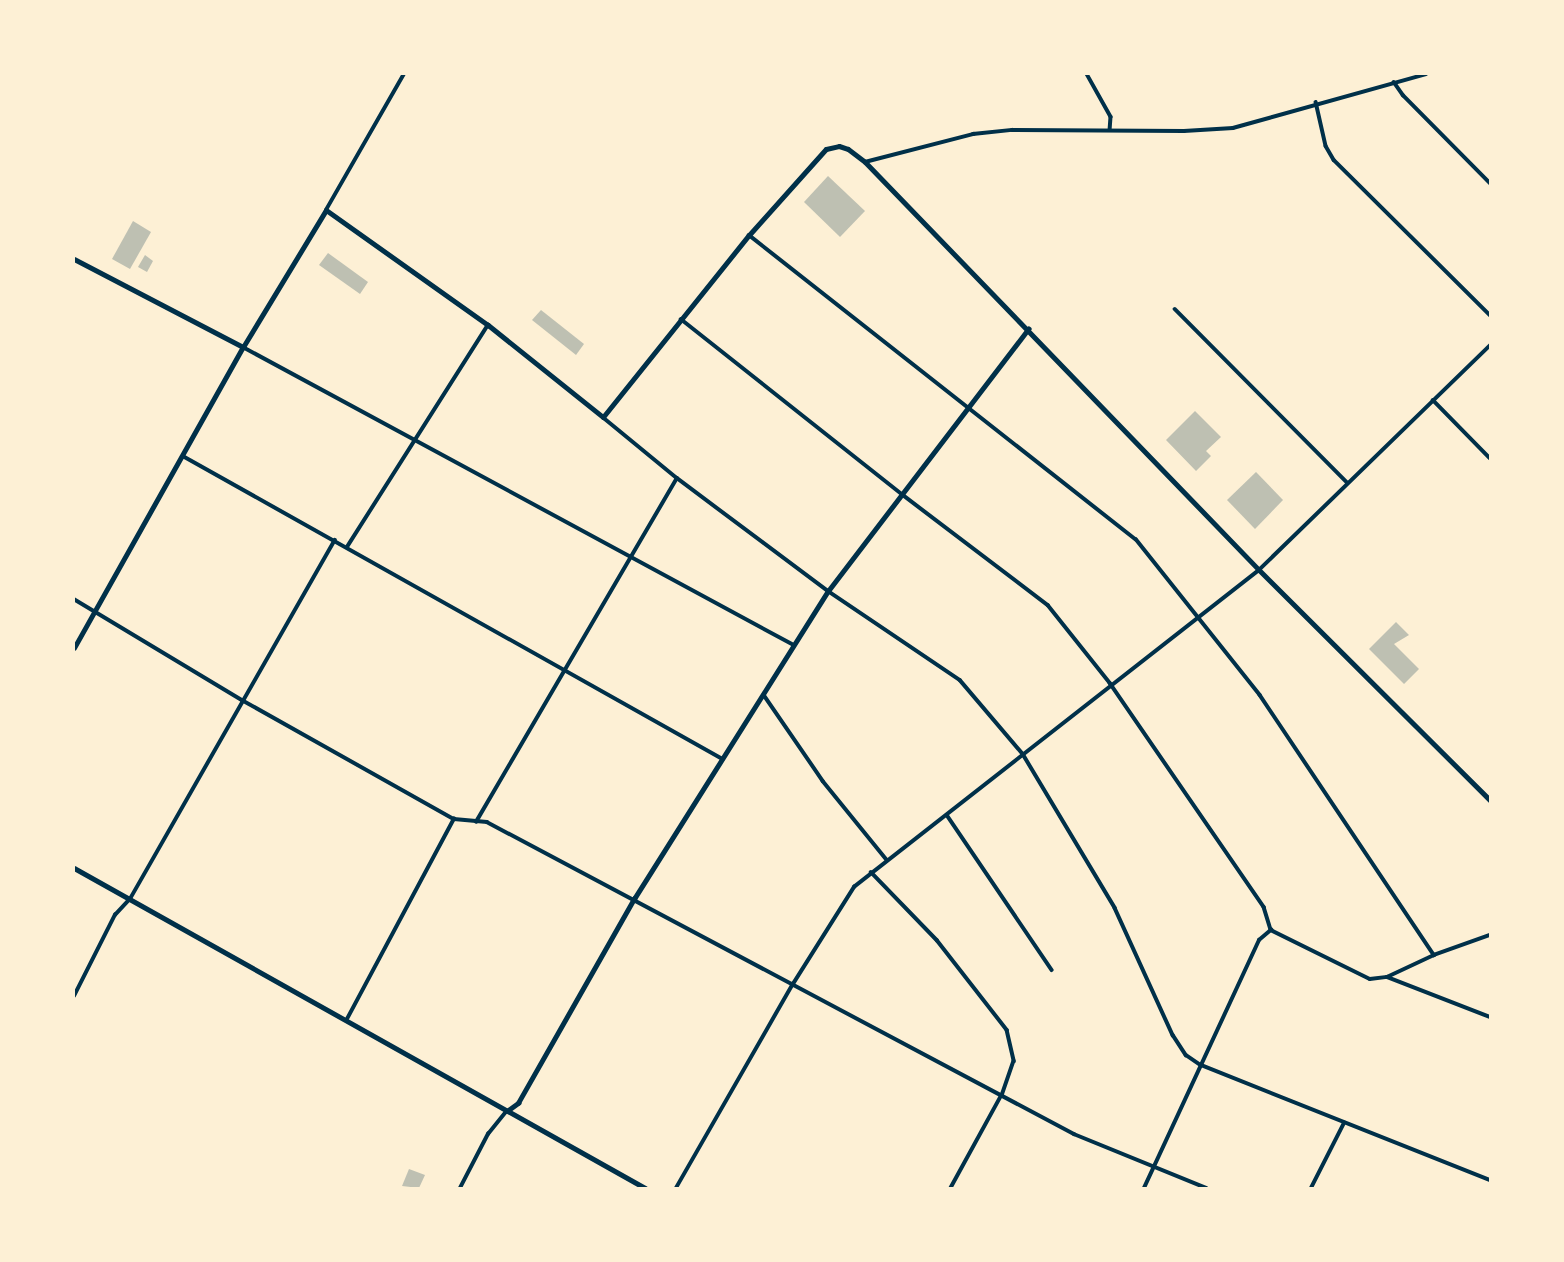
<!DOCTYPE html>
<html>
<head>
<meta charset="utf-8">
<style>
	body { margin:0 }
	#map { position:relative; width:1564px; height:1262px; overflow:hidden; background:#fdf0d5; font-family:Rubik,sans-serif }
	div>[style] { position:absolute }
	[style*='--x'] { left:calc(var(--x)*1px); top:calc(var(--y)*1px); width:calc(var(--w)*1px); rotate:calc(var(--a)*1deg) }
	.building>* { inset:0; background:#bec0b2 }
	.minor>* { height:3.5px; margin:-1.75px; padding:0 1.75px; transform-origin:1.75px; border-radius:1.75px; background:#003049 }
	.tertiary>* { height:4.5px; margin:-2.25px; padding:0 2.25px; transform-origin:2.25px; border-radius:2.25px; background:#003049 }
	.secondary>* { height:5px; margin:-2.5px; padding:0 2.5px; transform-origin:2.5px; border-radius:2.5px; background:#003049 }
	.primary>* { height:5px; margin:-2.5px; padding:0 2.5px; transform-origin:2.5px; border-radius:2.5px; background:#003049 }
	span { translate:-50% -50%; white-space:nowrap; text-align:center; line-height:1.15; -webkit-text-stroke:7px #fdf0d5; paint-order:stroke }
	.frame { position:absolute; inset:0; border:75px solid #fdf0d5; pointer-events:none }
</style>
</head>
<body>
<div id="map">
	<div class="building">
		<div style="clip-path:polygon(828px 176px,865px 211px,840px 237px,804px 202px)"></div>
		<div style="clip-path:polygon(133px 221px,151px 232px,130px 269px,112px 259px)"></div>
		<div style="clip-path:polygon(328px 253px,368px 282px,360px 294px,319px 265px)"></div>
		<div style="clip-path:polygon(145px 255px,153px 261px,147px 272px,138px 267px)"></div>
		<div style="clip-path:polygon(541px 310px,584px 344px,576px 355px,532px 320px)"></div>
		<div style="clip-path:polygon(1195px 411px,1221px 437px,1206px 451px,1211px 456px,1196px 471px,1166px 440px)"></div>
		<div style="clip-path:polygon(1256px 472px,1283px 500px,1255px 529px,1227px 500px)"></div>
		<div style="clip-path:polygon(1396px 622px,1409px 635px,1394px 644px,1419px 669px,1404px 684px,1369px 649px)"></div>
		<div style="clip-path:polygon(409px 1169px,425px 1175px,419px 1188px,402px 1186px)"></div>
	</div>
	<div class="minor">
		<div style="--x:1087;--y:74;--w:49;--a:60.8"></div>
		<div style="--x:1111;--y:117;--w:13;--a:94"></div>
		<div style="--x:1394;--y:82;--w:16;--a:55"></div>
		<div style="--x:1403;--y:95;--w:124;--a:45.3"></div>
		<div style="--x:1316;--y:102;--w:45;--a:77.2"></div>
		<div style="--x:1326;--y:146;--w:16;--a:60"></div>
		<div style="--x:1334;--y:160;--w:220;--a:44.8"></div>
		<div style="--x:865;--y:162;--w:112;--a:-14.5"></div>
		<div style="--x:973;--y:134;--w:39;--a:-6"></div>
		<div style="--x:1012;--y:130;--w:172;--a:0.3"></div>
		<div style="--x:1184;--y:131;--w:49;--a:-3.5"></div>
		<div style="--x:1233;--y:128;--w:200;--a:-15.6"></div>
		<div style="--x:326;--y:210;--w:157;--a:-60.2"></div>
		<div style="--x:749;--y:235;--w:492;--a:38.2"></div>
		<div style="--x:1136;--y:539;--w:199;--a:51.5"></div>
		<div style="--x:1260;--y:695;--w:313;--a:56.2"></div>
		<div style="--x:1175;--y:309;--w:245;--a:45.2"></div>
		<div style="--x:681;--y:319;--w:283;--a:38.4"></div>
		<div style="--x:903;--y:495;--w:182;--a:37.2"></div>
		<div style="--x:1048;--y:605;--w:100;--a:51.5"></div>
		<div style="--x:1110;--y:683;--w:272;--a:55.5"></div>
		<div style="--x:1264;--y:907;--w:24;--a:73"></div>
		<div style="--x:1271;--y:930;--w:110;--a:26.3"></div>
		<div style="--x:1370;--y:979;--w:17;--a:-7"></div>
		<div style="--x:1387;--y:977;--w:52;--a:-25.1"></div>
		<div style="--x:1434;--y:955;--w:59;--a:-19.7"></div>
		<div style="--x:243;--y:347;--w:626;--a:28.41"></div>
		<div style="--x:1433;--y:400;--w:81;--a:45.5"></div>
		<div style="--x:604;--y:418;--w:94;--a:39.4"></div>
		<div style="--x:677;--y:478;--w:189;--a:36.8"></div>
		<div style="--x:828;--y:591;--w:159;--a:34"></div>
		<div style="--x:960;--y:680;--w:97;--a:49.6"></div>
		<div style="--x:1023;--y:754;--w:179;--a:59.1"></div>
		<div style="--x:1115;--y:908;--w:140;--a:65.5"></div>
		<div style="--x:1173;--y:1035;--w:24;--a:57"></div>
		<div style="--x:1186;--y:1055;--w:18;--a:34"></div>
		<div style="--x:1201;--y:1065;--w:311;--a:21.7"></div>
		<div style="--x:183;--y:456;--w:619;--a:29.3"></div>
		<div style="--x:347;--y:547;--w:263;--a:-57.6"></div>
		<div style="--x:74;--y:599;--w:196;--a:31"></div>
		<div style="--x:242;--y:700;--w:243;--a:29.3"></div>
		<div style="--x:454;--y:819;--w:33;--a:5"></div>
		<div style="--x:487;--y:822;--w:665;--a:27.99"></div>
		<div style="--x:1074;--y:1134;--w:143;--a:22.2"></div>
		<div style="--x:764;--y:695;--w:104;--a:55.5"></div>
		<div style="--x:823;--y:781;--w:102;--a:51"></div>
		<div style="--x:947;--y:815;--w:187;--a:55.9"></div>
		<div style="--x:476;--y:822;--w:398;--a:-59.7"></div>
		<div style="--x:871;--y:872;--w:95;--a:45.9"></div>
		<div style="--x:937;--y:940;--w:114;--a:52.1"></div>
		<div style="--x:1007;--y:1030;--w:32;--a:77"></div>
		<div style="--x:1014;--y:1061;--w:36;--a:109"></div>
		<div style="--x:1002;--y:1095;--w:106;--a:118.7"></div>
		<div style="--x:1387;--y:977;--w:110;--a:21.2"></div>
		<div style="--x:74;--y:996;--w:91;--a:-63.2"></div>
		<div style="--x:115;--y:915;--w:22;--a:-47"></div>
		<div style="--x:130;--y:899;--w:413;--a:-60.3"></div>
		<div style="--x:347;--y:1019;--w:227;--a:-61.9"></div>
		<div style="--x:460;--y:1188;--w:61;--a:-62.6"></div>
		<div style="--x:488;--y:1134;--w:28;--a:-51"></div>
		<div style="--x:676;--y:1188;--w:235;--a:-60.2"></div>
		<div style="--x:793;--y:984;--w:115;--a:-57.8"></div>
		<div style="--x:854;--y:887;--w:514;--a:-38.05"></div>
		<div style="--x:1259;--y:570;--w:322;--a:-44.2"></div>
		<div style="--x:1144;--y:1188;--w:273;--a:-65.1"></div>
		<div style="--x:1259;--y:940;--w:16;--a:-40"></div>
		<div style="--x:1311;--y:1188;--w:73;--a:-63.1"></div>
	</div>
	<div class="tertiary">
		<div style="--x:74;--y:648;--w:345;--a:-60.7"></div>
		<div style="--x:507;--y:1111;--w:14;--a:-36"></div>
		<div style="--x:518;--y:1103;--w:235;--a:-60.4"></div>
		<div style="--x:634;--y:899;--w:364;--a:-57.8"></div>
		<div style="--x:828;--y:591;--w:330;--a:-52.6"></div>
	</div>
	<div class="secondary">
		<div style="--x:74;--y:259;--w:191;--a:27.5"></div>
		<div style="--x:243;--y:347;--w:160;--a:-58.8"></div>
		<div style="--x:326;--y:210;--w:199;--a:35.4"></div>
		<div style="--x:488;--y:325;--w:147;--a:38.7"></div>
		<div style="--x:603;--y:417;--w:233;--a:-51.3"></div>
		<div style="--x:749;--y:235;--w:115;--a:-48.2"></div>
		<div style="--x:826;--y:149;--w:13;--a:-13"></div>
		<div style="--x:839;--y:146;--w:9;--a:18"></div>
		<div style="--x:848;--y:149;--w:21;--a:37"></div>
		<div style="--x:865;--y:162;--w:567;--a:46"></div>
		<div style="--x:1259;--y:570;--w:326;--a:44.9"></div>
	</div>
	<div class="primary">
		<div style="--x:74;--y:868;--w:655;--a:29.27"></div>
	</div>
	<div class="frame"></div>
</div>
</body>
</html>
